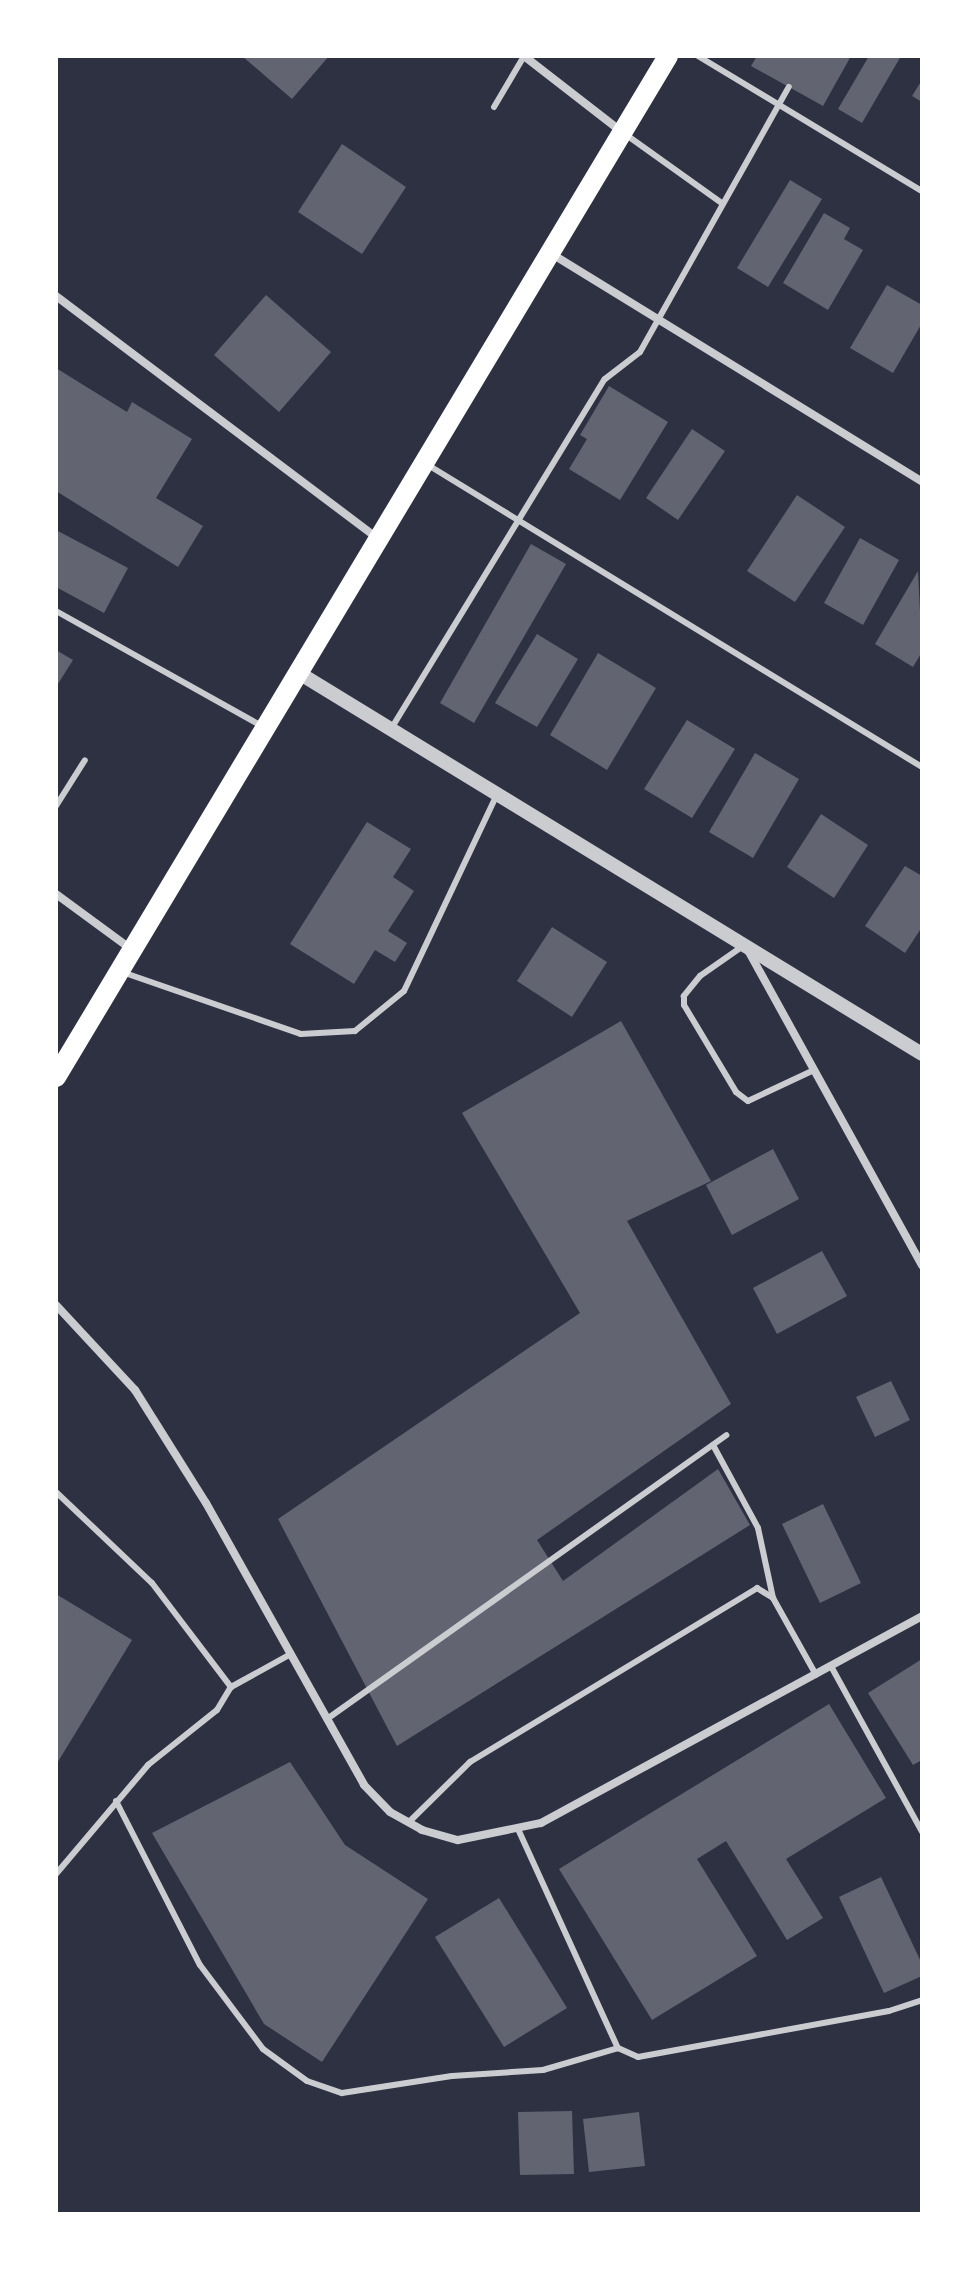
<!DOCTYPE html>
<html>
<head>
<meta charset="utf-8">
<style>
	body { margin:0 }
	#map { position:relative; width:978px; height:2270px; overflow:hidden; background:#2d3142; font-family:"DM Sans",sans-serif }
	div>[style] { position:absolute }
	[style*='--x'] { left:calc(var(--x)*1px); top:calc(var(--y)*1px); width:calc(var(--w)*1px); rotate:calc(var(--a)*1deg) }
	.building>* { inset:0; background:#626471 }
	.service>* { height:6px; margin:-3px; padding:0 3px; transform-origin:3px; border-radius:3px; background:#caccd0 }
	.minor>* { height:8px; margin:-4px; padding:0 4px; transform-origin:4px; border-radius:4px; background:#caccd0 }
	.tertiary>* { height:14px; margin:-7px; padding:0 7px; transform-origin:7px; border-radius:7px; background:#caccd0 }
	.primary>* { height:20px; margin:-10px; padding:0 10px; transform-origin:10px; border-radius:10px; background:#fff }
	span { translate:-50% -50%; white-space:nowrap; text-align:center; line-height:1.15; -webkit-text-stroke:6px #fff; paint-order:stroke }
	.frame { position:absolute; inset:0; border:58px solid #fff; pointer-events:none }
</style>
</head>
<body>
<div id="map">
	<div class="building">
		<div style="clip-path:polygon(242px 56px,329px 56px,292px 99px)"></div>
		<div style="clip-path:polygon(757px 56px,851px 56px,823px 106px,751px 66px)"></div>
		<div style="clip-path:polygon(869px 56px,901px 56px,862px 123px,838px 109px)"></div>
		<div style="clip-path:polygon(922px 80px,922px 102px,912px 96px)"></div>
		<div style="clip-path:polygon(342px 144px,406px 187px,362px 254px,298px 212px)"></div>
		<div style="clip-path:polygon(790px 180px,822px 199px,768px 287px,737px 268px)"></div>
		<div style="clip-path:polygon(824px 213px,850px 228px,844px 239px,863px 250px,828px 310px,783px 283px)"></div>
		<div style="clip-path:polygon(887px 285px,922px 305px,922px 323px,893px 373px,850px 348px)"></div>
		<div style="clip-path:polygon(266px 295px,331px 352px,279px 412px,214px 355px)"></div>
		<div style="clip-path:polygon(56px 368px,127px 412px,132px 402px,192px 439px,156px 498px,203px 526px,178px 567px,56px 491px)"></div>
		<div style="clip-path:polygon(609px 386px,668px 422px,620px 500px,569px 469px,587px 439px,580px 435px)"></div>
		<div style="clip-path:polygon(692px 429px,725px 451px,678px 520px,646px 498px)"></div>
		<div style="clip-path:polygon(797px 495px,845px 527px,795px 602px,747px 571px)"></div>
		<div style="clip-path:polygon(56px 530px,128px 568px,104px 613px,56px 587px)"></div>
		<div style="clip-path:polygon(860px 538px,899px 560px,863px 625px,824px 603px)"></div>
		<div style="clip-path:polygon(531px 544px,566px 564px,474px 723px,440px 703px)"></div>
		<div style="clip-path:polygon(918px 571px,922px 652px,913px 667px,875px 644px)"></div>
		<div style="clip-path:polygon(537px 634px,578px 659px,537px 727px,495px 703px)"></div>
		<div style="clip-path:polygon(56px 650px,73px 660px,56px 687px)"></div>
		<div style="clip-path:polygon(598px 653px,656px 688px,607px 770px,550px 735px)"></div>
		<div style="clip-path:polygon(687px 720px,735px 749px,692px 818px,644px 789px)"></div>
		<div style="clip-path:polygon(755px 753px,799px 779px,753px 858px,709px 832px)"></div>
		<div style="clip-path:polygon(821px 814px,868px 845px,834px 898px,787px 867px)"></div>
		<div style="clip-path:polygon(367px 822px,411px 849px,393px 877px,414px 891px,388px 931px,407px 943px,395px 962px,375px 950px,354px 984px,290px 944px)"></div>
		<div style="clip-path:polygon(905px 866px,922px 876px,922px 927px,905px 953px,865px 926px)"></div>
		<div style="clip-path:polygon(552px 927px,607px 962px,572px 1017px,517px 981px)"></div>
		<div style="clip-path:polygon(621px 1021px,711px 1181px,627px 1221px,731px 1404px,537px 1540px,563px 1581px,718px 1469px,750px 1525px,397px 1746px,278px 1519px,580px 1313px,462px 1113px)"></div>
		<div style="clip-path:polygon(773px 1149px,799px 1199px,732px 1235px,706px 1185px)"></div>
		<div style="clip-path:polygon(822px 1251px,847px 1296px,777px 1334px,753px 1288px)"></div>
		<div style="clip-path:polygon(891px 1381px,910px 1420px,875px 1437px,856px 1397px)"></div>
		<div style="clip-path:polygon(823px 1504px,861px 1583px,820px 1603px,782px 1524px)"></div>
		<div style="clip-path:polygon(56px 1594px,132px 1640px,56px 1765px)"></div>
		<div style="clip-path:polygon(922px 1659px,922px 1760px,913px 1765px,868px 1693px)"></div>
		<div style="clip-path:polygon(829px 1704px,886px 1798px,786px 1859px,823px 1918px,787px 1940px,726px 1841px,697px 1859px,757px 1956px,652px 2020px,559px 1869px)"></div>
		<div style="clip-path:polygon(290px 1762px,345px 1845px,428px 1899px,322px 2062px,264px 2024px,152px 1833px)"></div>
		<div style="clip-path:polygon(881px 1877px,922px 1964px,922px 1976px,884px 1993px,839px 1897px)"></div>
		<div style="clip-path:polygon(499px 1898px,567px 2008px,504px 2047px,435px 1937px)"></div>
		<div style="clip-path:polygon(572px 2111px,574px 2174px,520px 2175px,518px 2112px)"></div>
		<div style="clip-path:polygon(639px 2112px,645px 2166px,589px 2172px,583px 2119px)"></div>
	</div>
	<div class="service">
		<div style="--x:698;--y:56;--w:262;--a:31.1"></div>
		<div style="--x:494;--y:107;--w:59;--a:-59.5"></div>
		<div style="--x:625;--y:134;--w:120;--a:35.5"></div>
		<div style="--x:428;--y:465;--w:579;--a:31.44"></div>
		<div style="--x:56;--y:611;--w:236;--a:29.2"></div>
		<div style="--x:391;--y:729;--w:410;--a:-58.6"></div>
		<div style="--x:605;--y:379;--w:44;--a:-37.6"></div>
		<div style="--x:640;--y:352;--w:304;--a:-60.7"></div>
		<div style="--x:56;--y:806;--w:54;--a:-57.8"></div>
		<div style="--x:743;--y:946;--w:52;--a:145.1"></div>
		<div style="--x:700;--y:976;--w:26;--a:129"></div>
		<div style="--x:684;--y:996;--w:9;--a:90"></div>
		<div style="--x:684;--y:1005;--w:101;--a:59.1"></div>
		<div style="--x:736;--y:1092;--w:15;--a:37"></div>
		<div style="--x:748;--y:1101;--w:73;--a:-25.2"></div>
		<div style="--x:122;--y:972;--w:189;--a:19.1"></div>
		<div style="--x:301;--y:1034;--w:54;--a:-3.2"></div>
		<div style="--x:355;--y:1031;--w:63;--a:-39.2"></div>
		<div style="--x:404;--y:991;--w:218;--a:-64.7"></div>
		<div style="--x:713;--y:1445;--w:94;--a:61.5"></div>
		<div style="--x:758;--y:1528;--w:72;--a:77.9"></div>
		<div style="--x:56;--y:1492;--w:132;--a:43.5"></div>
		<div style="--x:152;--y:1583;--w:131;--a:52.8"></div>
		<div style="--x:832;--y:1668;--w:187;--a:61.2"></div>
		<div style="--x:327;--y:1719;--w:490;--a:-35.4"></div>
		<div style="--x:116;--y:1801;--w:184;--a:62.9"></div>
		<div style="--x:200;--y:1965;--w:105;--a:53.1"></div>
		<div style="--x:263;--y:2049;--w:54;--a:36"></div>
		<div style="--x:307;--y:2081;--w:37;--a:19"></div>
		<div style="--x:342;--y:2093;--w:111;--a:-8.8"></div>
		<div style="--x:452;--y:2076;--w:91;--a:-3.8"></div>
		<div style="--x:543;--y:2070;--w:78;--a:-16.3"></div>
		<div style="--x:409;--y:1822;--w:86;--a:-44.5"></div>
		<div style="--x:470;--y:1762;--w:336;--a:-31.2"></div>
		<div style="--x:757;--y:1588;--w:19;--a:32"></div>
		<div style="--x:773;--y:1598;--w:88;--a:60.8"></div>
		<div style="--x:518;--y:1829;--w:241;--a:65.5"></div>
		<div style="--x:618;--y:2048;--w:22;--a:24"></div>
		<div style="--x:638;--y:2057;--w:255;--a:-10.4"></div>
		<div style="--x:889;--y:2011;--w:35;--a:-18"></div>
		<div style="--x:56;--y:1874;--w:143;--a:-49.8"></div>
		<div style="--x:148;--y:1765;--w:88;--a:-38.6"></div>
		<div style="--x:217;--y:1710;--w:27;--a:-59"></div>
		<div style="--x:231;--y:1687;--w:68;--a:-28.8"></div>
	</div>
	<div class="minor">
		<div style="--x:524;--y:56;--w:124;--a:37.8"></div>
		<div style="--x:552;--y:254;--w:435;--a:31.6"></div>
		<div style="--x:56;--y:296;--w:404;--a:37"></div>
		<div style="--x:56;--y:894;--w:93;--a:36.3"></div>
		<div style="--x:749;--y:952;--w:358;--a:61.1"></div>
		<div style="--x:56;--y:1305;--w:116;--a:47.1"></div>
		<div style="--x:135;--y:1390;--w:133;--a:57.9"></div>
		<div style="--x:206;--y:1503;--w:323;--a:60.7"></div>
		<div style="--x:364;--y:1785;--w:37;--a:46"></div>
		<div style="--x:390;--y:1812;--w:37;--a:29"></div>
		<div style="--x:422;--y:1830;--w:37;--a:16"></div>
		<div style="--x:458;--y:1840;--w:85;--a:-11.6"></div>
		<div style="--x:541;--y:1823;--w:434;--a:-28.5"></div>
	</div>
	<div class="tertiary">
		<div style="--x:299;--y:673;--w:730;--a:31.45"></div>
	</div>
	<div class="primary">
		<div style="--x:56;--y:1077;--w:1190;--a:-59.06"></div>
	</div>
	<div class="frame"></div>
</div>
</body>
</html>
